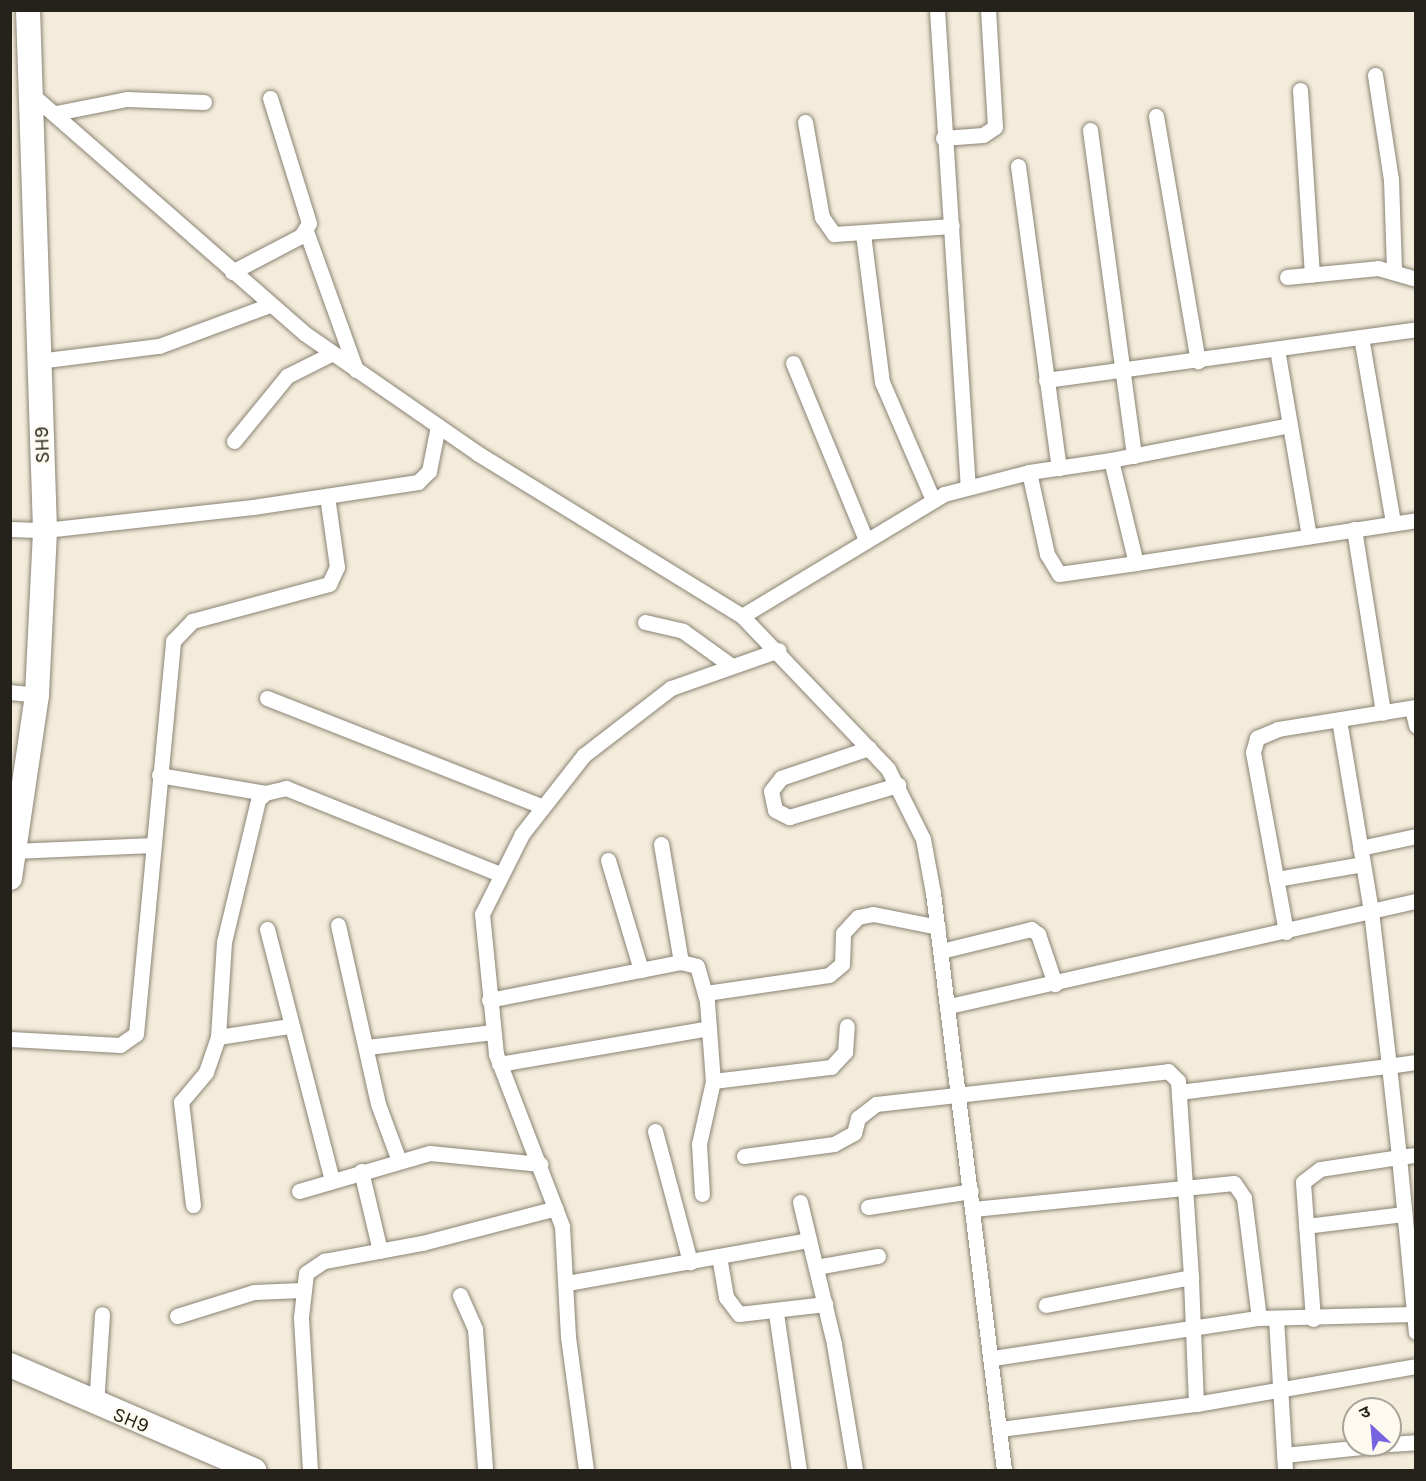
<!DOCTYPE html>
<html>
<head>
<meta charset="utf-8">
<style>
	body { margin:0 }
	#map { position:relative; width:1426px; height:1481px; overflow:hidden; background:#f4ecdb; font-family:Karla,"Noto Sans Devanagari",sans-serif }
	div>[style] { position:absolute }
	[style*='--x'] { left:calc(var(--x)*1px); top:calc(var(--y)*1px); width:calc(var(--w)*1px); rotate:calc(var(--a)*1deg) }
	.roads { filter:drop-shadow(0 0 2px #8a8374) drop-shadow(0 0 2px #8a8374) }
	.minor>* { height:15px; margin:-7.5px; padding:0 7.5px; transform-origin:7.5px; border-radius:7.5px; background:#fff }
	.primary>* { height:24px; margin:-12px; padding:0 12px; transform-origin:12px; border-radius:12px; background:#fff }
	span { translate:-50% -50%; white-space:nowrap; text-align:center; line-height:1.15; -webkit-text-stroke:4.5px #fefaf0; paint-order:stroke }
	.street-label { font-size:20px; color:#24221b }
	.frame { position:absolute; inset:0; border:12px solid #24221b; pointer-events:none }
	.north { position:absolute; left:1342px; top:1397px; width:60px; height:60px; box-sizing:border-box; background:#fefaf0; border:2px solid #a7a49b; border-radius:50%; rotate:334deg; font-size:16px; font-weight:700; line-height:24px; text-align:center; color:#24221b }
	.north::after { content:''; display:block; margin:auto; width:21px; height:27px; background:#7764df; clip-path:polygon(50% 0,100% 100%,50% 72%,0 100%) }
</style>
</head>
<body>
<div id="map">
	<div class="roads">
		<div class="minor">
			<div style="--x:937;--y:10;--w:477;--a:86.3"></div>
			<div style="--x:1375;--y:75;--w:105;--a:81.3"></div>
			<div style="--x:1391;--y:179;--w:92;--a:88.1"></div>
			<div style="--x:1300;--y:90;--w:185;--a:86.3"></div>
			<div style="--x:30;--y:93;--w:364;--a:41.2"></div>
			<div style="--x:304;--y:333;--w:211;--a:34.7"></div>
			<div style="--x:477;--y:453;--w:311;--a:31.6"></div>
			<div style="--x:742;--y:616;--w:211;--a:46.3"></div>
			<div style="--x:888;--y:769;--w:78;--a:63.4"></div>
			<div style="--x:923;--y:839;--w:55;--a:79.5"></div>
			<div style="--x:933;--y:893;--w:581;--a:82.99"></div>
			<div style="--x:56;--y:113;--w:72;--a:-11.2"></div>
			<div style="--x:127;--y:99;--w:77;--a:2.2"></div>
			<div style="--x:1156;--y:116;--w:249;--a:80.3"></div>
			<div style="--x:805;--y:122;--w:97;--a:79.9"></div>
			<div style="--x:822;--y:217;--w:21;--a:55"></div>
			<div style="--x:834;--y:234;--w:118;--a:-3.9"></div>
			<div style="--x:1090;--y:130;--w:329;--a:82.3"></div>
			<div style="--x:943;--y:138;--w:40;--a:-4.3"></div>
			<div style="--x:983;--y:135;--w:14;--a:-34"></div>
			<div style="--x:995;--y:127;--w:117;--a:-93.4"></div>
			<div style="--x:1018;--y:166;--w:305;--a:82.3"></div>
			<div style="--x:306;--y:231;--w:148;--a:70.2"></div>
			<div style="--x:863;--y:234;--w:149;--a:82.7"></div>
			<div style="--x:882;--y:382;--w:129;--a:66.6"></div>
			<div style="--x:232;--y:272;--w:78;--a:-27.6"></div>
			<div style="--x:301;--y:236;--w:15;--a:-58"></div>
			<div style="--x:309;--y:223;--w:131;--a:-107.3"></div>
			<div style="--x:1287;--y:277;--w:91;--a:-5.6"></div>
			<div style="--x:1378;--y:268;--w:40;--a:16"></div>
			<div style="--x:1361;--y:337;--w:189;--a:80.2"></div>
			<div style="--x:1277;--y:349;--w:190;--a:80.3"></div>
			<div style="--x:38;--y:361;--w:122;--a:-7.1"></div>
			<div style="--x:159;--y:346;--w:118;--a:-20.3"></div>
			<div style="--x:793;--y:363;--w:189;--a:67.6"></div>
			<div style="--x:1046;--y:380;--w:373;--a:-7.8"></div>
			<div style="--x:234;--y:441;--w:84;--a:-50.8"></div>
			<div style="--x:287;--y:376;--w:51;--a:-26.6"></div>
			<div style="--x:1111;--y:460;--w:182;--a:-11.1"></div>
			<div style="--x:1029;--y:472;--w:84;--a:77.6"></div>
			<div style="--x:1047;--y:554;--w:23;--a:59"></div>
			<div style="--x:1059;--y:574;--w:78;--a:-8.1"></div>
			<div style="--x:10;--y:529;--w:35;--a:2"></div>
			<div style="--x:45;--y:530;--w:209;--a:-6.3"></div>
			<div style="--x:253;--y:507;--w:167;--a:-8.6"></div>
			<div style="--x:418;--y:482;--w:16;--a:-45"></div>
			<div style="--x:429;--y:471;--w:46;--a:-78.7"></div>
			<div style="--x:1354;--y:529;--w:186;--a:81"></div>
			<div style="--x:742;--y:616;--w:236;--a:-31.1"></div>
			<div style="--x:944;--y:494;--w:88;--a:-14.5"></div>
			<div style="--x:1029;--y:472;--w:83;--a:-8.3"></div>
			<div style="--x:1111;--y:460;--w:106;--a:76.4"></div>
			<div style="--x:1136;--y:563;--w:283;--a:-8.7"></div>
			<div style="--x:645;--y:622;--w:39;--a:13"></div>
			<div style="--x:683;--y:631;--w:57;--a:35.7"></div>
			<div style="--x:10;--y:692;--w:27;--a:6"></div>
			<div style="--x:267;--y:698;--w:295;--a:21.5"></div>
			<div style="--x:1412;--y:708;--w:18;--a:77"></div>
			<div style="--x:869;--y:748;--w:93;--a:161.2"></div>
			<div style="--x:781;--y:778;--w:16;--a:128"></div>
			<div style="--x:771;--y:791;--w:19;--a:78"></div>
			<div style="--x:775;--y:810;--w:16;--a:27"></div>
			<div style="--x:789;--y:817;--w:114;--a:-16.4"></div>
			<div style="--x:159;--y:775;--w:108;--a:9.6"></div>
			<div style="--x:661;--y:844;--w:120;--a:80.4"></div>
			<div style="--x:1360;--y:848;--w:57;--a:-12.1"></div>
			<div style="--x:14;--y:851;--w:138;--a:-2.5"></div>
			<div style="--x:608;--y:860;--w:115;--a:73.3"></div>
			<div style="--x:1276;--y:879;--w:88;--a:-9.8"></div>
			<div style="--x:338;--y:925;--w:183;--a:77.4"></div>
			<div style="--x:378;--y:1104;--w:58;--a:69.7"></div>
			<div style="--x:267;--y:929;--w:259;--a:75.5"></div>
			<div style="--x:1286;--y:932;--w:183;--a:-100.4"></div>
			<div style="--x:1253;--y:752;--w:15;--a:-74"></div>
			<div style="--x:1257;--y:738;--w:23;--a:-23"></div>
			<div style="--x:1278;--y:729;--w:140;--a:-9.1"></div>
			<div style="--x:941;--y:951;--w:93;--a:-13.7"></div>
			<div style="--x:1031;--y:929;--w:9;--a:36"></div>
			<div style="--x:1038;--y:934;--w:53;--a:71.2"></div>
			<div style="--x:706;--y:993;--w:124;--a:-8.3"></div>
			<div style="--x:829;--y:975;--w:17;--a:-40"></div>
			<div style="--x:842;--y:964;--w:31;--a:-88"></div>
			<div style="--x:843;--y:933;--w:22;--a:-47"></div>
			<div style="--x:858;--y:917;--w:15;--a:-11"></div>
			<div style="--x:873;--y:914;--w:66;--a:11.3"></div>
			<div style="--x:489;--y:1000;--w:196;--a:-11.2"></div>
			<div style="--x:681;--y:962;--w:16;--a:14"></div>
			<div style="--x:697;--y:966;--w:37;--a:74"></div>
			<div style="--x:707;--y:1002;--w:79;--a:85.7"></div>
			<div style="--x:713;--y:1081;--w:65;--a:102.5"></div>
			<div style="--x:699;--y:1144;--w:50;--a:86.6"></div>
			<div style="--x:949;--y:1006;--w:479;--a:-12.7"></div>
			<div style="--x:218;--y:1037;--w:73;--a:-8.7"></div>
			<div style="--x:10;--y:1039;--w:110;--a:3.1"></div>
			<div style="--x:120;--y:1045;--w:19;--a:-35"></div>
			<div style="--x:136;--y:1034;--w:395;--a:-84.6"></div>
			<div style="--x:173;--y:641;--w:28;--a:-46"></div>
			<div style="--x:192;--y:621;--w:142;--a:-15.1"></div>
			<div style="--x:329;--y:584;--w:19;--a:-65"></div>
			<div style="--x:337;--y:567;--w:72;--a:-98"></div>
			<div style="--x:367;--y:1047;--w:127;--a:-6.8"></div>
			<div style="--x:1416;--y:1062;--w:27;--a:172"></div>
			<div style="--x:1389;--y:1066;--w:92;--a:83.7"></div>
			<div style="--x:1399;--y:1157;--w:17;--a:-7"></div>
			<div style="--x:499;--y:1064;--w:213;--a:-9.7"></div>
			<div style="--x:713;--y:1081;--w:119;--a:-6.8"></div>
			<div style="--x:831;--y:1067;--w:21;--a:-47"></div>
			<div style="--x:845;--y:1052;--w:26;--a:-86"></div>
			<div style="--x:1179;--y:1092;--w:212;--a:-7.1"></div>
			<div style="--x:1389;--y:1066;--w:156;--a:-96.6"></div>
			<div style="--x:1371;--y:911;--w:194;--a:-99.5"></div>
			<div style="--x:655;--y:1131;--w:136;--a:75"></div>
			<div style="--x:744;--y:1156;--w:91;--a:-7.6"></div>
			<div style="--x:834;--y:1144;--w:23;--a:-29"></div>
			<div style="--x:854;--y:1133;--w:16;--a:-75"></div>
			<div style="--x:858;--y:1118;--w:23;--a:-38"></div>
			<div style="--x:876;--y:1104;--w:294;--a:-6.4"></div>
			<div style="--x:1168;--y:1071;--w:14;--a:45"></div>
			<div style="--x:1178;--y:1081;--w:196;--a:86.2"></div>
			<div style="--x:1191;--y:1277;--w:148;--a:169.1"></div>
			<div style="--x:361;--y:1171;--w:82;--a:76.6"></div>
			<div style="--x:299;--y:1191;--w:136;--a:-16.2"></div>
			<div style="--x:430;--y:1153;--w:111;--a:5.7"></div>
			<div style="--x:800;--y:1202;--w:146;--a:76.5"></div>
			<div style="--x:834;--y:1344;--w:128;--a:80.5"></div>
			<div style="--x:193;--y:1205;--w:104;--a:-96.6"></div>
			<div style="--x:181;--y:1102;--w:39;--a:-50"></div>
			<div style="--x:206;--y:1072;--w:37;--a:-71"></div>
			<div style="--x:218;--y:1037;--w:95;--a:-86.4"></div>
			<div style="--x:224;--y:942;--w:146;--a:-76.5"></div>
			<div style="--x:258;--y:800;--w:10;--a:-45"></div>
			<div style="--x:265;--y:793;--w:22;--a:-13"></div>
			<div style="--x:286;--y:788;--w:231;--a:21.9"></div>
			<div style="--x:868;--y:1207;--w:104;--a:-8.8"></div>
			<div style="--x:973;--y:1209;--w:262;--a:-5.7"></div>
			<div style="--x:1234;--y:1183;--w:18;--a:56"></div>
			<div style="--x:1244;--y:1198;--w:121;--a:82.9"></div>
			<div style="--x:1306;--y:1226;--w:99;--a:-7"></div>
			<div style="--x:719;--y:1256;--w:42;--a:80.3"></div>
			<div style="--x:726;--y:1297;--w:21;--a:53"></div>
			<div style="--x:739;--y:1314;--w:87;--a:-6.6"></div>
			<div style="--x:816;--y:1267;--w:63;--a:-10.1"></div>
			<div style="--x:567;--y:1283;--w:246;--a:-10.1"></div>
			<div style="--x:460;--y:1295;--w:37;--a:66"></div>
			<div style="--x:475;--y:1329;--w:141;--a:85.9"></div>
			<div style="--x:776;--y:1313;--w:159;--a:81.7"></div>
			<div style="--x:177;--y:1316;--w:81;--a:-17.3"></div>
			<div style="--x:254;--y:1292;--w:47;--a:-2.4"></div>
			<div style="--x:1276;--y:1318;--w:152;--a:86.6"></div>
			<div style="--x:1313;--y:1319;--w:137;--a:-94.2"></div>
			<div style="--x:1303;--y:1182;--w:21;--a:-37"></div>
			<div style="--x:1320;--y:1169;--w:80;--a:-8.6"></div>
			<div style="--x:1399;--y:1157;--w:176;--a:84.5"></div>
			<div style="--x:993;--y:1358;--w:269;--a:-8.6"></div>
			<div style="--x:1259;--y:1318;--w:154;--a:-1.5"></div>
			<div style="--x:1196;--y:1404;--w:223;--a:-9.8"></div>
			<div style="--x:96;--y:1405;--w:91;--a:-86.2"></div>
			<div style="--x:1000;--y:1429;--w:198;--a:-7.3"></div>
			<div style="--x:1196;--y:1404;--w:127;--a:-92.3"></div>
			<div style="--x:1390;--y:1444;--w:26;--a:-4"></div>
			<div style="--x:1284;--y:1455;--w:100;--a:-5.8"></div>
			<div style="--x:310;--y:1470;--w:153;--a:-93.4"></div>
			<div style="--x:301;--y:1317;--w:44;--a:-83.5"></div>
			<div style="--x:306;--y:1273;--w:22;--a:-34"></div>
			<div style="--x:324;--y:1261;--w:100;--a:-10.4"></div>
			<div style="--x:422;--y:1243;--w:138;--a:-14.6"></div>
			<div style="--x:586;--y:1470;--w:134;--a:-97.7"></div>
			<div style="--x:568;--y:1337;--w:111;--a:-93.1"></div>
			<div style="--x:562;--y:1226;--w:184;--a:-111"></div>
			<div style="--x:496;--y:1054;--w:141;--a:-95.7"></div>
			<div style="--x:482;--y:914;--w:89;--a:-63.4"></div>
			<div style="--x:522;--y:834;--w:100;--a:-51.9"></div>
			<div style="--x:584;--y:755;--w:110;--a:-37.6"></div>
			<div style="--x:671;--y:688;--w:114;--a:-19.4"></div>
		</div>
		<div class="primary">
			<div style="--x:10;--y:878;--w:185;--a:-81.6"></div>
			<div style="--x:37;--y:695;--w:165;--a:-87.2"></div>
			<div style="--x:45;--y:530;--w:520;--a:-91.87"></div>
			<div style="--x:10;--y:1365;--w:266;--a:23.3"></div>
		</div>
	</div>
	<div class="street-label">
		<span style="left:42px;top:445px;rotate:-92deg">SH9</span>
		<span style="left:131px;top:1420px;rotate:22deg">SH9</span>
	</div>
	<div class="frame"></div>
	<div class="north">उ</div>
</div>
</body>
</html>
